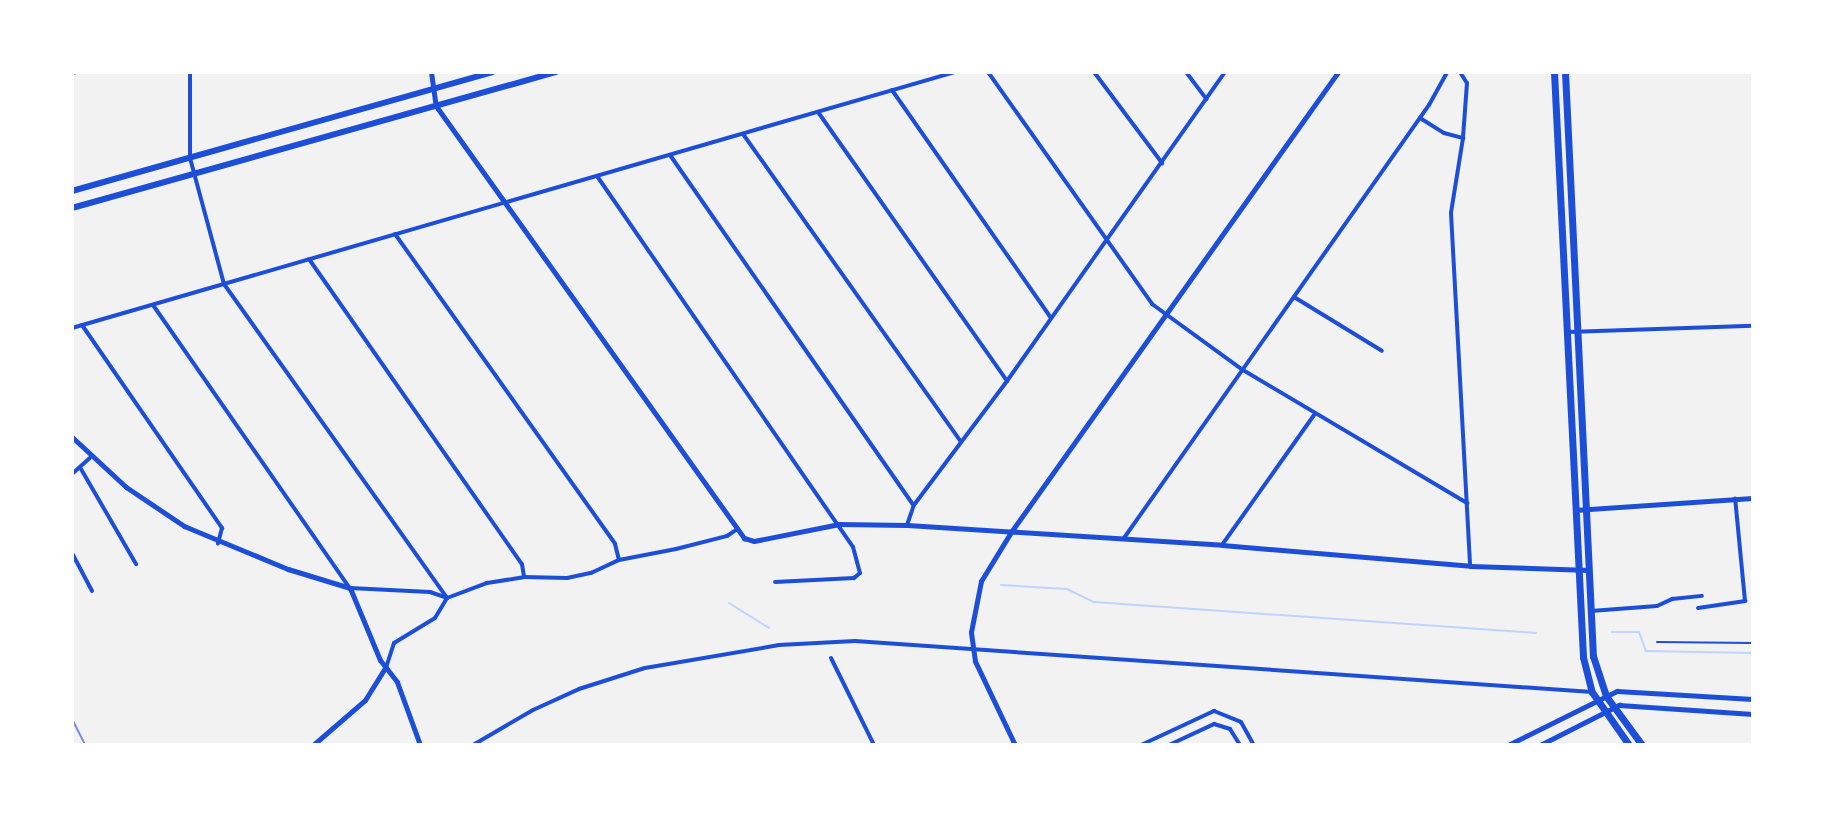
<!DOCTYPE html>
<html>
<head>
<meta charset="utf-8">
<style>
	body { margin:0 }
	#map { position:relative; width:1825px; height:817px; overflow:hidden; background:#f2f2f2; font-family:"Open Sans",sans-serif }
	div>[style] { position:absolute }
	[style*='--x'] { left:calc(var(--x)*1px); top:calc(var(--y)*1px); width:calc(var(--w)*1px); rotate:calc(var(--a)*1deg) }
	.stream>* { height:2px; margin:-1px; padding:0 1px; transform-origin:1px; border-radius:1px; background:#bfd3fe }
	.service>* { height:2px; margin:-1px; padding:0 1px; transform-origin:1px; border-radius:1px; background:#1d4ed8 }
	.minor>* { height:4px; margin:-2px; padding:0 2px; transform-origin:2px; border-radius:2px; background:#1d4ed8 }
	.tertiary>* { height:5px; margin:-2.5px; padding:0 2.5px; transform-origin:2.5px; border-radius:2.5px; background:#1d4ed8 }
	.secondary>* { height:6px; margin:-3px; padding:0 3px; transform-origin:3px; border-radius:3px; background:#1d4ed8 }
	.primary>* { height:7px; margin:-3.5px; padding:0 3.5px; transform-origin:3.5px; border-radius:3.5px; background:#1d4ed8 }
	.rail>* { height:2px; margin:-1px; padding:0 1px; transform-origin:1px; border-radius:1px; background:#7290e2 }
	span { translate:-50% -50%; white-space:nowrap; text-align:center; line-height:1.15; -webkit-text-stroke:6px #fff; paint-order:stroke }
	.frame { position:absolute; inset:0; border:74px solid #fff; pointer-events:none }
</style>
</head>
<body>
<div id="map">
	<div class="stream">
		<div style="--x:1001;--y:585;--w:66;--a:3.5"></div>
		<div style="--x:1067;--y:589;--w:30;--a:26"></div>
		<div style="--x:1094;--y:602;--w:443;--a:4"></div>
		<div style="--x:729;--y:603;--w:47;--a:32"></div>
		<div style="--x:1612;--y:632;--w:27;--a:0"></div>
		<div style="--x:1639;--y:632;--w:20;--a:70"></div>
		<div style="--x:1646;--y:651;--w:107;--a:1.1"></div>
	</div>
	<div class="service">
		<div style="--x:1657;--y:642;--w:96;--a:0.6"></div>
	</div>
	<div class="minor">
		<div style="--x:190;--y:72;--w:86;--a:90"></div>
		<div style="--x:190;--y:158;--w:131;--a:74.9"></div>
		<div style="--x:224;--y:284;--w:385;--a:54.6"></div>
		<div style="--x:447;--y:598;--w:23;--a:121"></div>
		<div style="--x:435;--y:618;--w:48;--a:148.6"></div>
		<div style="--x:394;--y:643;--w:25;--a:108"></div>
		<div style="--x:988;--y:72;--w:284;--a:54.7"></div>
		<div style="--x:1152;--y:304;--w:112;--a:36"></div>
		<div style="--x:1243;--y:370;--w:261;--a:30.7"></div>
		<div style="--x:1094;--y:72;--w:114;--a:53.2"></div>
		<div style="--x:1186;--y:72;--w:34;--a:53"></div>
		<div style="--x:1460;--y:72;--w:13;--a:58"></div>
		<div style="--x:1467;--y:83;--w:55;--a:94.2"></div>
		<div style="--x:72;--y:73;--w:4;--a:-14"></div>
		<div style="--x:892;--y:90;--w:278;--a:55.1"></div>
		<div style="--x:818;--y:112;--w:329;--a:54.9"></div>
		<div style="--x:1420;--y:118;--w:28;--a:32"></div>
		<div style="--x:1444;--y:133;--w:20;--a:15"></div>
		<div style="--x:1463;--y:138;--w:76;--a:99.1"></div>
		<div style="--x:1451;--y:213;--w:354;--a:86.9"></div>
		<div style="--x:743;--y:134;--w:377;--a:54.7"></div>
		<div style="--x:670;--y:155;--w:425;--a:55.2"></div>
		<div style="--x:597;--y:176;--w:451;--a:55.4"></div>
		<div style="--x:853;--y:547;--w:27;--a:75"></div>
		<div style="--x:860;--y:573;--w:8;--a:140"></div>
		<div style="--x:854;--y:578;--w:79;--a:177.1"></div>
		<div style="--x:395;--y:234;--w:380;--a:54.6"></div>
		<div style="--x:615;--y:544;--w:16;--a:76"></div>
		<div style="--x:309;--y:259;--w:372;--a:55.1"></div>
		<div style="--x:522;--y:564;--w:13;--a:81"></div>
		<div style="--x:1294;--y:297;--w:103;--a:31.5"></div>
		<div style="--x:153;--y:305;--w:345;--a:55.2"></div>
		<div style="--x:350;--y:588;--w:80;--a:2.9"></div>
		<div style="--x:430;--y:592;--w:18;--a:19"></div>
		<div style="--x:447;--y:598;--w:43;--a:-20.6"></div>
		<div style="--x:487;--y:583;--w:37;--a:-9"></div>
		<div style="--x:524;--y:577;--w:43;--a:1.3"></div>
		<div style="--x:567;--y:578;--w:25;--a:-12"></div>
		<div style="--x:591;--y:573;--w:31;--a:-25"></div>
		<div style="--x:619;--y:560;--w:58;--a:-10.9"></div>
		<div style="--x:676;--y:549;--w:53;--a:-14.3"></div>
		<div style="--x:727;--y:536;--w:11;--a:-34"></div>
		<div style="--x:82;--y:325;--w:247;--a:55.4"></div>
		<div style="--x:222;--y:528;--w:16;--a:105"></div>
		<div style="--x:72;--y:328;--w:919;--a:-16.17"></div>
		<div style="--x:1568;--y:332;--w:185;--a:-1.9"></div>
		<div style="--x:81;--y:469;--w:110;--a:59.9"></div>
		<div style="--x:72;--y:474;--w:24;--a:-42"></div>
		<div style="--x:907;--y:525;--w:21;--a:-71"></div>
		<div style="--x:914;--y:505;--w:155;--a:-53.1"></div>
		<div style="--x:1007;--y:381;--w:378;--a:-54.8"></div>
		<div style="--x:1124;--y:538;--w:530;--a:-54.84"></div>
		<div style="--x:1429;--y:105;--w:38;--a:-61"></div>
		<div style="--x:1222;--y:545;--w:159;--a:-54.7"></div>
		<div style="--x:72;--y:553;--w:43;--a:62.2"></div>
		<div style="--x:1698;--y:608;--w:48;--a:-8.5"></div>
		<div style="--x:1745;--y:601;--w:103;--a:-95.5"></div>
		<div style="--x:1591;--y:611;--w:66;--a:-4.3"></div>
		<div style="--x:1657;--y:606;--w:17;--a:-25"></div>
		<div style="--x:1672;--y:599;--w:30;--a:-6"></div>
		<div style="--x:831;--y:658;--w:97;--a:63.7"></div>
		<div style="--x:473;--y:745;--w:69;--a:-30.3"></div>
		<div style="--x:533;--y:710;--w:51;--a:-24.5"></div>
		<div style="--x:579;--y:689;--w:69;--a:-17.7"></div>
		<div style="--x:645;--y:668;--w:136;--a:-9.7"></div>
		<div style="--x:779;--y:645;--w:76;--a:-3"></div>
		<div style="--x:855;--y:641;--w:739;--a:3.96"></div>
		<div style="--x:1141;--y:745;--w:81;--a:-25"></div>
		<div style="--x:1214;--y:711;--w:29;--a:22"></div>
		<div style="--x:1241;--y:722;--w:26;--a:61"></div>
		<div style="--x:1169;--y:745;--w:50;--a:-25"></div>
		<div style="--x:1214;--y:724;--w:17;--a:17"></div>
		<div style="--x:1230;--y:729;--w:19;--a:58"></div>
	</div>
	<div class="tertiary">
		<div style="--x:431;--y:72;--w:34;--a:82"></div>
		<div style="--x:436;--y:106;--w:531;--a:54.51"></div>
		<div style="--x:744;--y:538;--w:10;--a:17"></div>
		<div style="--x:754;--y:541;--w:87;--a:-11.3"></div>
		<div style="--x:839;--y:524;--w:68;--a:0.8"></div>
		<div style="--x:907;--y:525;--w:316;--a:3.6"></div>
		<div style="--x:1222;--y:545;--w:249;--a:4.8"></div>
		<div style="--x:1470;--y:566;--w:119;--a:1.9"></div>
		<div style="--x:72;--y:437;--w:74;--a:42.8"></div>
		<div style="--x:126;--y:487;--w:70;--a:33.9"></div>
		<div style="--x:184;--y:526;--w:113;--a:22.5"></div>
		<div style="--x:288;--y:569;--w:65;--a:17"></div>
		<div style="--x:350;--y:588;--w:78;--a:67.4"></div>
		<div style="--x:380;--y:660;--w:28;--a:52"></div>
		<div style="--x:397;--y:682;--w:67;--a:69.9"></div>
		<div style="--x:1575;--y:510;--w:178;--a:-3.9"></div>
		<div style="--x:313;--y:745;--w:69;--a:-40.9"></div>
		<div style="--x:365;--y:700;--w:39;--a:-58"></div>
		<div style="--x:1015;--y:745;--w:93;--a:-115.5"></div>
		<div style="--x:975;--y:661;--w:29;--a:-98"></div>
		<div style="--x:971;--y:632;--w:52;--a:-78.9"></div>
		<div style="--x:981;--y:581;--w:57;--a:-58.5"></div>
		<div style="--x:1011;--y:532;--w:564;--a:-54.59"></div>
		<div style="--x:1508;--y:745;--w:122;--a:-26.4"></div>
		<div style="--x:1617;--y:691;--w:136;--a:3.4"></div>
		<div style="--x:1540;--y:745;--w:89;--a:-26.9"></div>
		<div style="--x:1619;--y:705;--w:134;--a:3.8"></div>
	</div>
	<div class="secondary">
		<div style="--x:72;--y:191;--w:437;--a:-15.8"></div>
		<div style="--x:72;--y:208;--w:503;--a:-15.69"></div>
	</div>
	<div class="primary">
		<div style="--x:1554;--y:72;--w:586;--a:87.16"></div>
		<div style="--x:1583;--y:657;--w:36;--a:76"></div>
		<div style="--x:1592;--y:692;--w:65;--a:55.1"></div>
		<div style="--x:1565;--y:72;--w:585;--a:87.26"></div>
		<div style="--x:1593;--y:656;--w:42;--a:72"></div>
		<div style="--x:1606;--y:696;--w:61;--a:53.7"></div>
	</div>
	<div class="rail">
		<div style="--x:72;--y:719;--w:29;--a:63"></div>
	</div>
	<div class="frame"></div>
</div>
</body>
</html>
